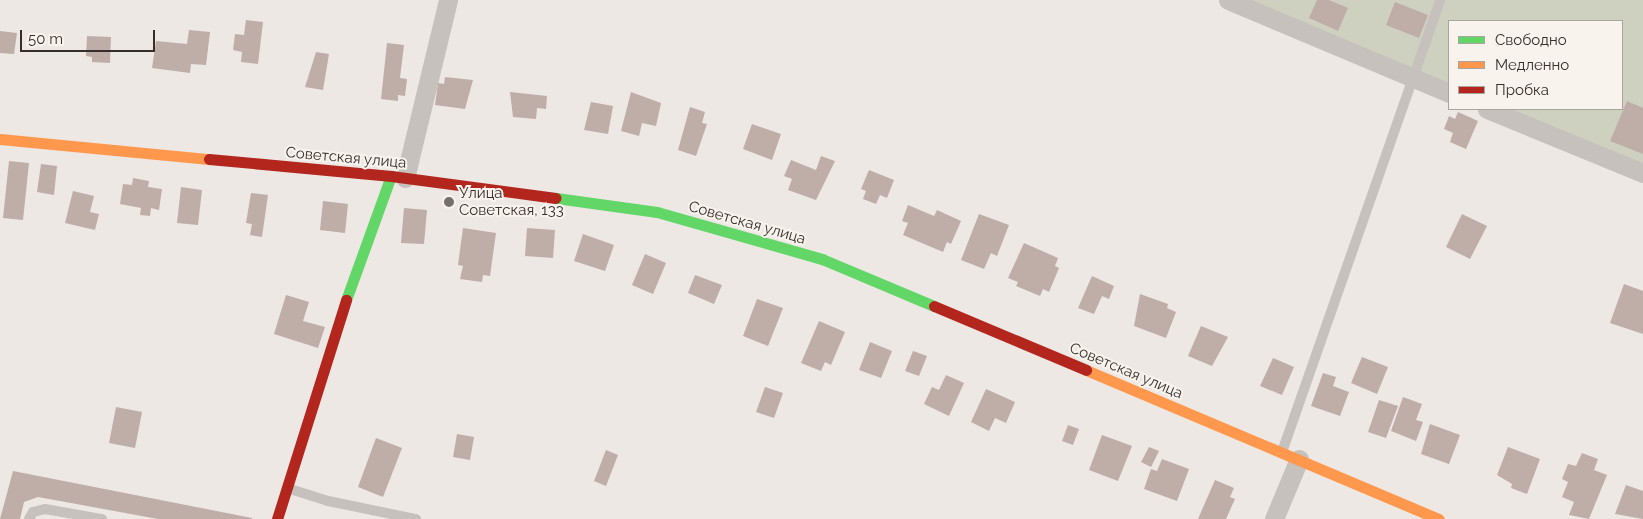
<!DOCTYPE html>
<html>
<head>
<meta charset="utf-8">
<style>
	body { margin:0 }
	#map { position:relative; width:1643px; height:519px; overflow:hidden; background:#ede8e4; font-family:Raleway,sans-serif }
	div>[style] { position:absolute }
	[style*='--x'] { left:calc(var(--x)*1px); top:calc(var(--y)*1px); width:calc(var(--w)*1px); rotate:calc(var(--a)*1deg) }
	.green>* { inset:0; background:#cfd1c0 }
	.building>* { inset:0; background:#bfada8 }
	.lane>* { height:10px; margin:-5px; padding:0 5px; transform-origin:5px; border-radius:5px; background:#c6c1bd }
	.street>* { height:19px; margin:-9.5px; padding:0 9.5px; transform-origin:9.5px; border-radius:9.5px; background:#c6c1bd }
	.fast>* { height:11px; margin:-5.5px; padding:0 5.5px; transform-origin:5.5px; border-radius:5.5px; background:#63d668 }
	.slow>* { height:11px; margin:-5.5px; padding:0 5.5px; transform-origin:5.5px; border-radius:5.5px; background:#ff974d }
	.jam>* { height:11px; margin:-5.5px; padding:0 5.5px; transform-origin:5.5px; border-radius:5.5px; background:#b3261e }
	.dots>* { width:14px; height:14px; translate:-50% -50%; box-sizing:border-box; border:2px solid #f9f3ed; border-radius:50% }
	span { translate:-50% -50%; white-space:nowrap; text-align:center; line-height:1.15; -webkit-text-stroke:4px #f9f3ed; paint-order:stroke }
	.street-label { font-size:15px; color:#372e2b }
	.poi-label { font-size:15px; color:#372e2b }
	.left { translate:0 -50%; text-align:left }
	.legend { position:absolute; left:1448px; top:20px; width:175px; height:90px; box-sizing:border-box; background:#f9f3ed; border:1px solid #aba49f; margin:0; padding:6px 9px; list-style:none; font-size:15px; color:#372e2b }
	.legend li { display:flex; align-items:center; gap:10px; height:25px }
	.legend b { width:25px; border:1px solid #aba49f }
	.scale { position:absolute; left:20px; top:30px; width:135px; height:22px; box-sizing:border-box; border:2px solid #372e2b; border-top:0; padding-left:6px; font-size:15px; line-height:18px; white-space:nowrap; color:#372e2b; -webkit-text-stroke:4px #f9f3ed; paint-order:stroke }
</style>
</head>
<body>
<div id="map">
	<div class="green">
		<div style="clip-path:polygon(1228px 0,1643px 0,1643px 173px,1487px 109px,1622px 109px,1622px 21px,1449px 21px,1449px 93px)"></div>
	</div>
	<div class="building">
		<div style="clip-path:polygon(1317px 0,1329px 0,1348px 8px,1338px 31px,1309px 18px)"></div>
		<div style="clip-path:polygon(1395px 2px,1428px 15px,1419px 38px,1386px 25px)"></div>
		<div style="clip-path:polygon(246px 20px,263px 22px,258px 64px,241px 62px,242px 52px,233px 50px,235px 34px,244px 35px)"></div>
		<div style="clip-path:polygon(189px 30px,210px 32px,206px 65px,191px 64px,190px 73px,152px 68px,156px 41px,187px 44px)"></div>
		<div style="clip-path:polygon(0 31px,17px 33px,14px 54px,0 53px)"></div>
		<div style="clip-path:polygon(87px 36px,111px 37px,110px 63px,92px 62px,92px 57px,86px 56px)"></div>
		<div style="clip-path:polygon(387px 43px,404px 45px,400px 78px,407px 79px,405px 96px,398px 95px,398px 101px,381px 99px)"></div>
		<div style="clip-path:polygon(316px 52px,329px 54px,323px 90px,305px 87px)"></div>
		<div style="clip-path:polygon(445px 77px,473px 80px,465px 109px,435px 105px,438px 83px,444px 84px)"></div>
		<div style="clip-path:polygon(510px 92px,547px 96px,546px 109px,537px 108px,536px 119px,513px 117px)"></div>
		<div style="clip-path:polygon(631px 92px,661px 103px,656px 126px,642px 123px,639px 136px,621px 131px)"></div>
		<div style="clip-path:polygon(1627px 101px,1643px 108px,1643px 154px,1610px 141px)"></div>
		<div style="clip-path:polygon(591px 102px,613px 106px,608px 134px,584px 130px)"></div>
		<div style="clip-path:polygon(690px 107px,705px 112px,702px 123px,707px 124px,696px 156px,678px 150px)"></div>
		<div style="clip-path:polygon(1458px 112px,1478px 121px,1466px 149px,1450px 142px,1453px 133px,1444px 129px,1449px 116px,1455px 119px)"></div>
		<div style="clip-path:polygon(752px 124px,781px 134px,772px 160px,743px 149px)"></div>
		<div style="clip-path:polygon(821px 156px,835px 161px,816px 200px,788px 190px,792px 179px,784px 176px,791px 160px,816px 170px)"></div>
		<div style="clip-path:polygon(9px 161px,29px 163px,23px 220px,3px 218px)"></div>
		<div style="clip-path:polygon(41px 164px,57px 166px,54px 195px,37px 192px)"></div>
		<div style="clip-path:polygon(869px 170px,894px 180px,887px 198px,880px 195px,876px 204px,863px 199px,866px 191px,861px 189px)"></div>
		<div style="clip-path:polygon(133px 178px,149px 181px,148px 187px,162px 189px,159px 210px,151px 208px,150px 216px,140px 215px,141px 208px,120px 204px,123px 184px,132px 185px)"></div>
		<div style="clip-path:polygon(181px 187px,202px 190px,198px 225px,177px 223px)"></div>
		<div style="clip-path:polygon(73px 191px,94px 196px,90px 212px,99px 214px,95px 230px,65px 223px)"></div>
		<div style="clip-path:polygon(251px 193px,268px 195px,262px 237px,250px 235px,252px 224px,246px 223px)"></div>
		<div style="clip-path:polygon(323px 201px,348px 204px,345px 233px,320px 230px)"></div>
		<div style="clip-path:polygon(908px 205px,934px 216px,937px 210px,961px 221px,951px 244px,947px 242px,943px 252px,903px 235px,908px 223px,902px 221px)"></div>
		<div style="clip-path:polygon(404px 208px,427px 210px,424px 244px,401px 243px)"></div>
		<div style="clip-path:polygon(979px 214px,1009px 225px,997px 256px,991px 253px,984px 269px,961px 260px)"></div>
		<div style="clip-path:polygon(1462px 214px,1487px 226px,1470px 259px,1446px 247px)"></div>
		<div style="clip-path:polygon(463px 228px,496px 233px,490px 276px,483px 275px,482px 282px,460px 279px,463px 266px,458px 265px)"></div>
		<div style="clip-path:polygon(527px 228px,555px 230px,553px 258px,525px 256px)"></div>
		<div style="clip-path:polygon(583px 234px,614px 245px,605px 271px,574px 261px)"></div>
		<div style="clip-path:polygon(1024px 243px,1058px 258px,1055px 266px,1059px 268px,1049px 292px,1043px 289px,1040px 296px,1016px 286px,1018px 282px,1008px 278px)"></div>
		<div style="clip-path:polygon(645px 254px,666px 263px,653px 294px,632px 285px)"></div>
		<div style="clip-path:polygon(695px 275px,722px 285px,714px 304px,688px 293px)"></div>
		<div style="clip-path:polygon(1092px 276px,1114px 286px,1109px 299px,1102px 296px,1094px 314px,1078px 308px)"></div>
		<div style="clip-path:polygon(1624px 284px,1643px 291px,1643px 334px,1610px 323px)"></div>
		<div style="clip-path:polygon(1140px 294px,1168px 304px,1167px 308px,1176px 312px,1166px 338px,1134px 326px)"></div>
		<div style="clip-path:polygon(286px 295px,309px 302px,303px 321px,325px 327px,318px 348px,274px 334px)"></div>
		<div style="clip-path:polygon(757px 299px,783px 308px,768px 346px,743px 336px)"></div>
		<div style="clip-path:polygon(819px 321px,845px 332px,831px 365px,825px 362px,821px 371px,801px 363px)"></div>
		<div style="clip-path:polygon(1201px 326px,1228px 337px,1212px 366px,1188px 356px)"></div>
		<div style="clip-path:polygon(870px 342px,892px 351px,881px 378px,859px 370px)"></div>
		<div style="clip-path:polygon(913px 351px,927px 356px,919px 376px,905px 371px)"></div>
		<div style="clip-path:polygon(1362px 357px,1388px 367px,1377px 394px,1351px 383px)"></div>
		<div style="clip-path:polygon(1273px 358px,1294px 367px,1282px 395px,1260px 386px)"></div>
		<div style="clip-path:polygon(1323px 373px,1336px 377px,1333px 386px,1349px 392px,1340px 416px,1311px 406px)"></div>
		<div style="clip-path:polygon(946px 375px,964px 383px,949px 416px,924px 404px,932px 387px,939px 390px)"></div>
		<div style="clip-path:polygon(765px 387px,783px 393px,774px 418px,756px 412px)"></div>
		<div style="clip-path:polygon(986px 389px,1015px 402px,1006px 423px,995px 418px,989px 431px,971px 422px)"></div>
		<div style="clip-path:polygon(1403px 397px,1422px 404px,1416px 420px,1423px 422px,1416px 441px,1391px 431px)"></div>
		<div style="clip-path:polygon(1379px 400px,1398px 406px,1386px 438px,1368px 432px)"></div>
		<div style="clip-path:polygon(116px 407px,142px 412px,135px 448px,109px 443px)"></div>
		<div style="clip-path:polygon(1430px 424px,1460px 435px,1449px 464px,1421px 454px)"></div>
		<div style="clip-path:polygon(1068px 425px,1079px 429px,1073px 445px,1062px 441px)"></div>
		<div style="clip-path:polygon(457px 434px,474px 437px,470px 460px,453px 457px)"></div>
		<div style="clip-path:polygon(1102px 435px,1132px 446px,1118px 481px,1089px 470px)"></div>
		<div style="clip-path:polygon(376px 438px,402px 448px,383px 497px,358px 487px)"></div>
		<div style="clip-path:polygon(1149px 447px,1159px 451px,1151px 467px,1141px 462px)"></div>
		<div style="clip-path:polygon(1508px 447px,1540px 459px,1527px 494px,1511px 488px,1512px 484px,1497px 475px)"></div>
		<div style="clip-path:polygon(606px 450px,618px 455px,606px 486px,594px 481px)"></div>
		<div style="clip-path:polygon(1582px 453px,1598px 459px,1594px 470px,1607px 475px,1589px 519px,1569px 515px,1574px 502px,1562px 497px,1568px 482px,1562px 479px,1568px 464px,1576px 466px)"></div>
		<div style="clip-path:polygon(1162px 459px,1189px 469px,1177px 501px,1144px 489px,1151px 469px,1157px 471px)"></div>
		<div style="clip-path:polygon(13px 471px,252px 518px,252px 519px,158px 519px,38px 497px,24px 502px,20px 519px,0 519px)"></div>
		<div style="clip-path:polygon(1215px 480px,1234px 488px,1230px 497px,1235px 499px,1226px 519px,1198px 519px)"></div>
		<div style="clip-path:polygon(1626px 485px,1643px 491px,1643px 519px,1615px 514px)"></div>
	</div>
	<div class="lane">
		<div style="--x:1282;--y:452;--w:479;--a:-70.7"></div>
		<div style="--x:287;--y:488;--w:43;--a:17.6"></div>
		<div style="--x:328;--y:501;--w:90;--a:11.6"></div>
		<div style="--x:29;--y:519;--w:8;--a:-60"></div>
		<div style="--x:33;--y:512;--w:12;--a:-14"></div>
		<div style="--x:45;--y:509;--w:58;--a:10"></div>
	</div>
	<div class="street">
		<div style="--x:1228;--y:0;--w:240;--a:22.8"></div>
		<div style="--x:1487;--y:109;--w:169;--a:22.3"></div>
		<div style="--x:405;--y:178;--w:183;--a:-76.4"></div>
		<div style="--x:1274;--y:519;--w:65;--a:-67.4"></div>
	</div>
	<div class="fast">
		<div style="--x:556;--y:198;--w:102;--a:7.9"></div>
		<div style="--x:657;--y:212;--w:172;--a:15.9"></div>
		<div style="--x:822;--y:259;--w:121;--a:22.8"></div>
		<div style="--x:346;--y:300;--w:132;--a:-70.1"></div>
	</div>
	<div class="slow">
		<div style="--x:0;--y:139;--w:210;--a:5.5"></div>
		<div style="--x:1086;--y:370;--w:383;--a:22.9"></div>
	</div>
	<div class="jam">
		<div style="--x:209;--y:159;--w:183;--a:5.3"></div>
		<div style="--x:391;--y:176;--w:166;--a:7.6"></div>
		<div style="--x:934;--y:306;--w:165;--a:22.8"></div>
		<div style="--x:277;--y:519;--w:230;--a:-72.5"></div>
	</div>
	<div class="dots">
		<div style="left:449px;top:202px;background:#776f6c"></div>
	</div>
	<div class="street-label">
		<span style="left:346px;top:158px;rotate:5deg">Советская улица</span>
		<span style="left:747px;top:223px;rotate:16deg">Советская улица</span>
		<span style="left:1126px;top:371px;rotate:23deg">Советская улица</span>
	</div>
	<div class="poi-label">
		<span class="left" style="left:459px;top:202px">Улица<br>Советская, 133</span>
	</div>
	<ul class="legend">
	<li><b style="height:6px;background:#63d668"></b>Свободно</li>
	<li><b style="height:6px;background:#ff974d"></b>Медленно</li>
	<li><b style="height:6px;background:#b3261e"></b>Пробка</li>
	</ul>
	<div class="scale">50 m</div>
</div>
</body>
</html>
